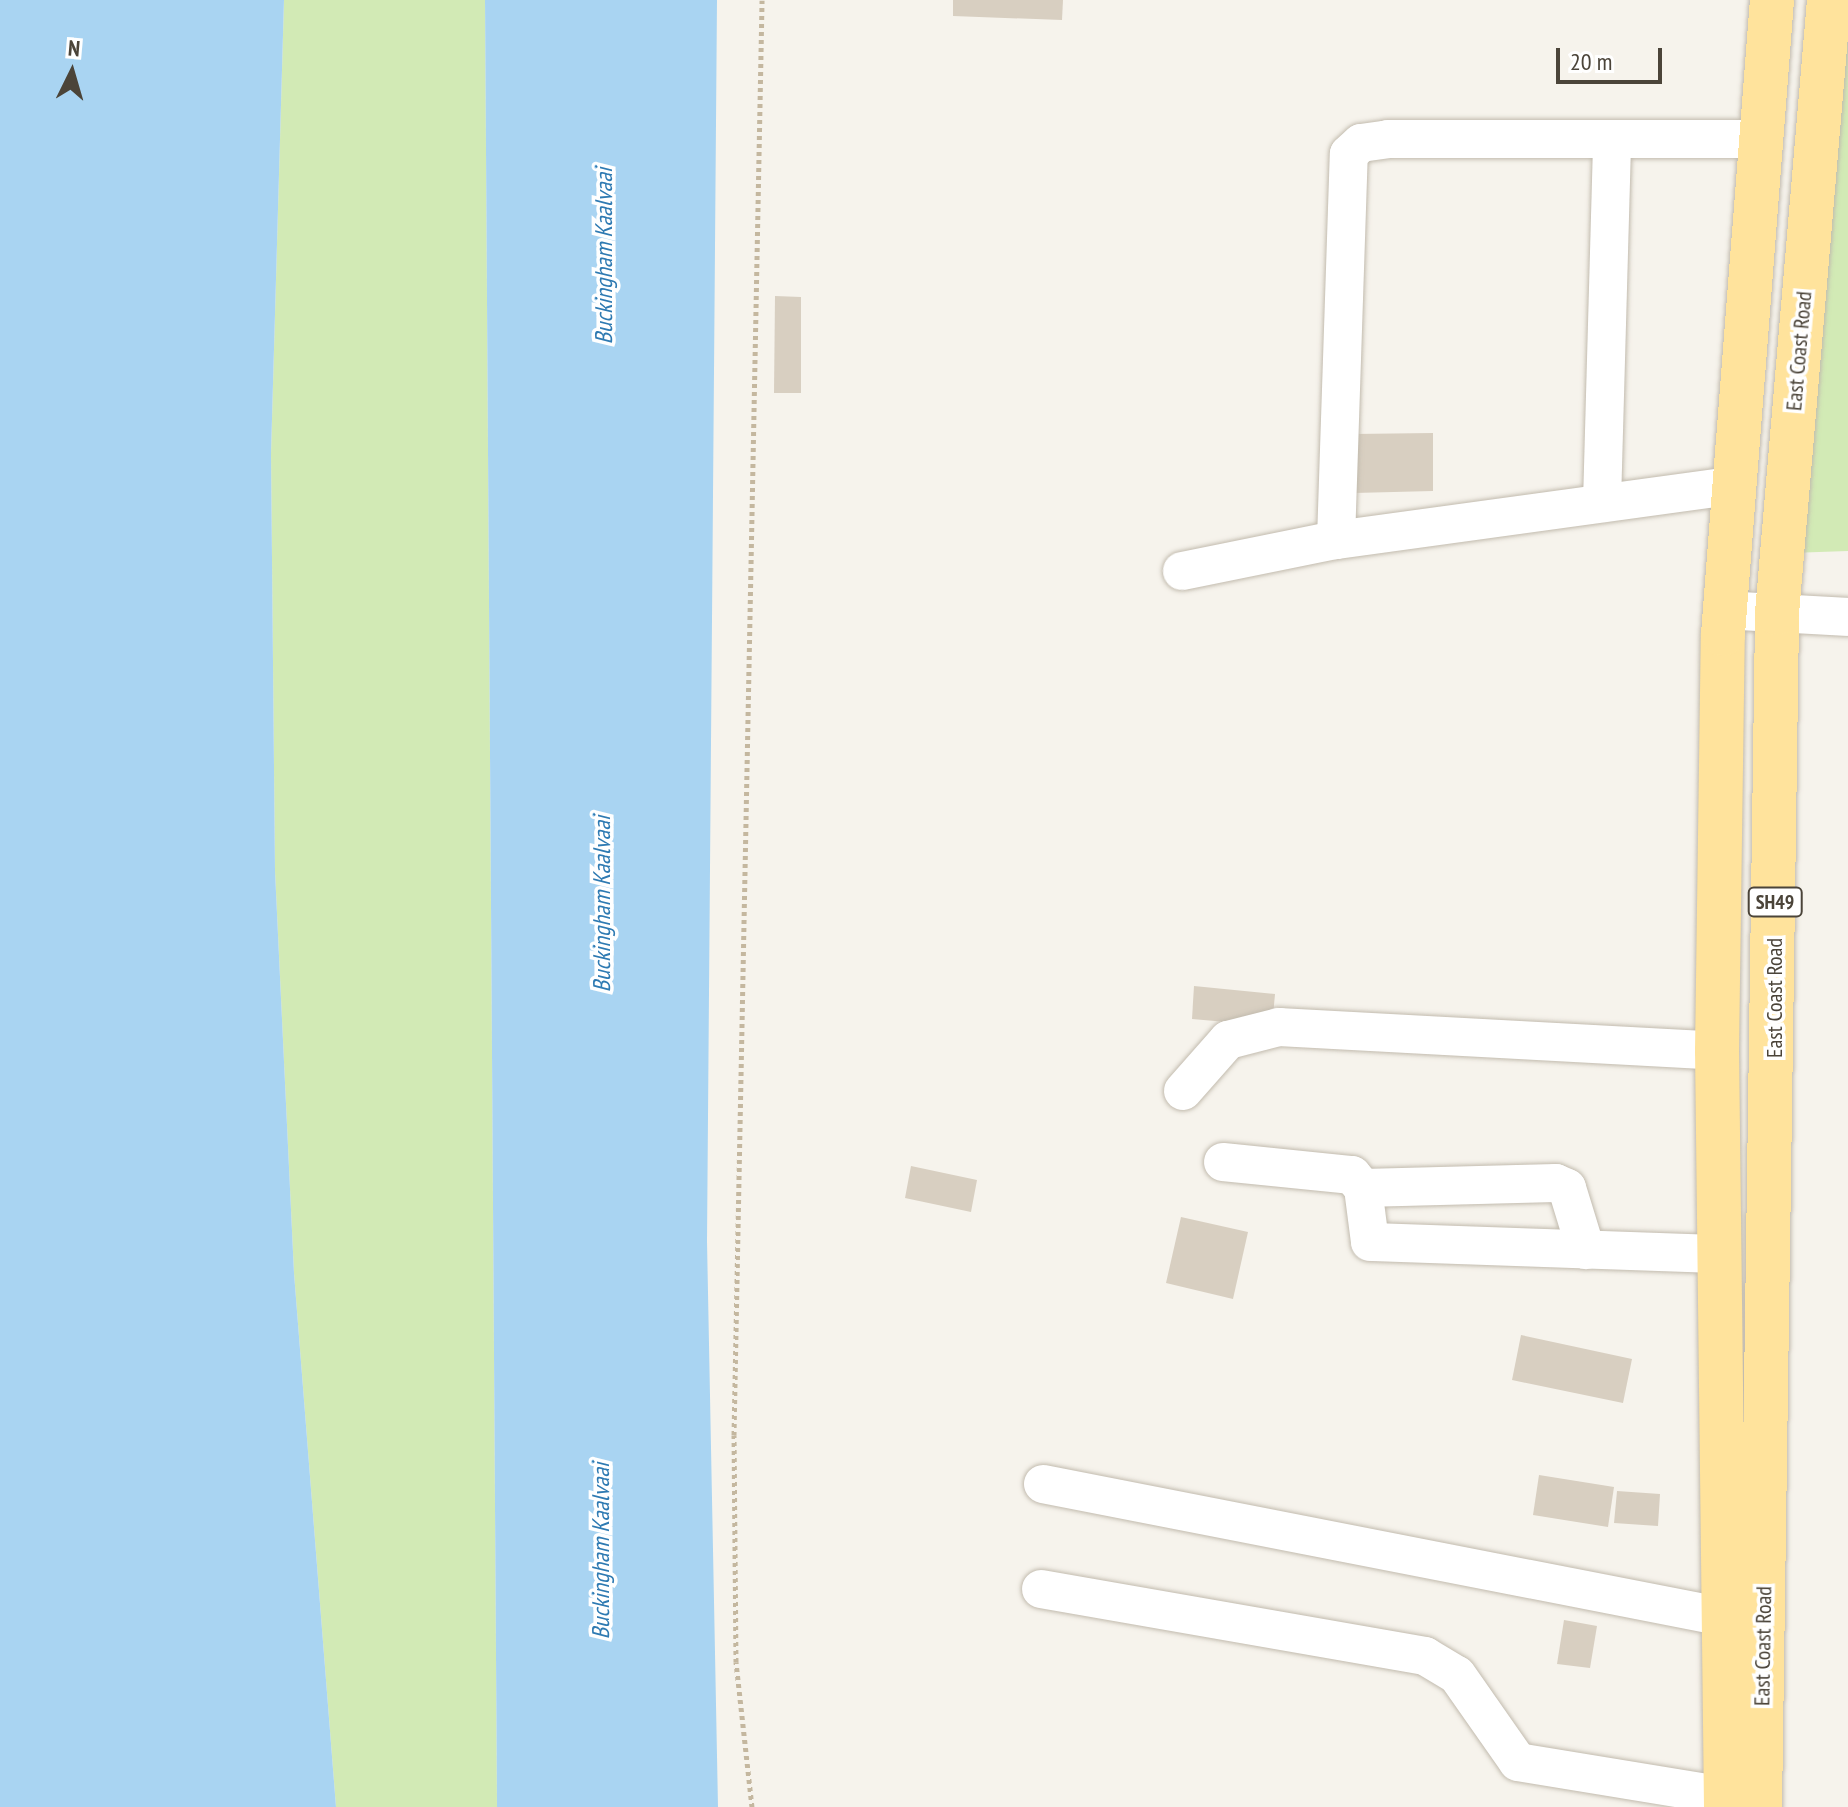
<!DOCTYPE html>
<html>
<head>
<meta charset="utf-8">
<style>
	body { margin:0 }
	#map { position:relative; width:1848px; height:1807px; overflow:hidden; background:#f6f3ec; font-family:"PT Sans Narrow",sans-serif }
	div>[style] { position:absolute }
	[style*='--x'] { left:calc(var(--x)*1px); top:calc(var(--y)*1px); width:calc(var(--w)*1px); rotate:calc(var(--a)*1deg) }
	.green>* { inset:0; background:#d2eab5 }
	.water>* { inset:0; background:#a9d4f2 }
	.building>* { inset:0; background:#d8cfc1 }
	.path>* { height:5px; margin-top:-2.5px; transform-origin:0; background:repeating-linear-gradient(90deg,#c4b79f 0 4px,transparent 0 8px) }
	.roads { filter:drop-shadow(0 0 2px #c2bbae) drop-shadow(0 0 2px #c2bbae) }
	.minor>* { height:38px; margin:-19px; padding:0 19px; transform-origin:19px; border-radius:19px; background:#fff }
	.major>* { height:44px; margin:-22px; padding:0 22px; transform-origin:22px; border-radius:22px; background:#ffe39c }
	span { translate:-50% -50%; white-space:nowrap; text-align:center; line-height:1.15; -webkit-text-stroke:7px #fff; paint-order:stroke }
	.shield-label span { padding:2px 6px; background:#fff; border:2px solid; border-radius:6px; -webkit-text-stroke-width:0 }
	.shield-label { font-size:20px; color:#4b4439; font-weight:700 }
	.street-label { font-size:22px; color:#4b4439 }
	.water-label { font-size:24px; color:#2e7ab2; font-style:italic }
	.north { position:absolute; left:32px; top:32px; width:80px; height:80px; -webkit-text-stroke:6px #fff; paint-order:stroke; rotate:5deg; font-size:22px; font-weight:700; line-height:32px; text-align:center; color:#4b4439 }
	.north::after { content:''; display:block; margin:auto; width:28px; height:36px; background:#4b4439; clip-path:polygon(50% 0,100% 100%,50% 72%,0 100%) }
	.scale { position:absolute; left:1556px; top:48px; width:106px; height:36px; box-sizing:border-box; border:4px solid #4b4439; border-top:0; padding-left:10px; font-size:24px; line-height:28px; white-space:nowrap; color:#4b4439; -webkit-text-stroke:6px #fff; paint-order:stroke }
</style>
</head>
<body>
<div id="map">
	<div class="green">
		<div style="clip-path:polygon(284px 0,485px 0,497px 1807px,336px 1807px,294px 1273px,275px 871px,271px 454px)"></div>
		<div style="clip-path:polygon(1848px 0,1848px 551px,1790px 553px)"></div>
	</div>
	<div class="water">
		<div style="clip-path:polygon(0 0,284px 0,271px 454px,275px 871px,294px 1273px,336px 1807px,0 1807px)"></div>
		<div style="clip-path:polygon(485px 0,717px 0,707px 1241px,718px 1807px,497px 1807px)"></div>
	</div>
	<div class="building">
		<div style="clip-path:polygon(953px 0,1063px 0,1062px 20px,953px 16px)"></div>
		<div style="clip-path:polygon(775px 296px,801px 297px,801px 393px,774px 393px)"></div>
		<div style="clip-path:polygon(1433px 433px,1433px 491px,1354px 493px,1353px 434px)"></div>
		<div style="clip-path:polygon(1194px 986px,1275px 994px,1272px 1026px,1192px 1019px)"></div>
		<div style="clip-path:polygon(911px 1166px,977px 1180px,971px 1212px,905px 1198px)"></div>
		<div style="clip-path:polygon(1181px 1217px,1248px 1232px,1233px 1299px,1166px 1283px)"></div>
		<div style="clip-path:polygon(1521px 1335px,1632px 1359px,1623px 1403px,1512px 1380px)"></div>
		<div style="clip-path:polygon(1539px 1475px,1614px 1487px,1608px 1527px,1533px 1515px)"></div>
		<div style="clip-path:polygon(1617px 1491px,1660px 1494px,1658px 1526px,1614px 1523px)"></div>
		<div style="clip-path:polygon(1564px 1620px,1597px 1626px,1590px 1668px,1557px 1664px)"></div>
	</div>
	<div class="path">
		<div style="--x:752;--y:1807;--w:146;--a:-96.3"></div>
		<div style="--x:736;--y:1662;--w:227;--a:-90.5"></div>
		<div style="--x:734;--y:1435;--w:1435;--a:-88.88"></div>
	</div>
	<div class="roads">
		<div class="minor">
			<div style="--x:1602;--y:503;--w:364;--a:-88.4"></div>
			<div style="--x:1336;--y:540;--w:386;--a:-88.1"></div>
			<div style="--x:1349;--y:154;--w:16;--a:-43"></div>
			<div style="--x:1361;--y:143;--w:27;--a:-8"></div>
			<div style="--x:1388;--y:139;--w:372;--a:0"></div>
			<div style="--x:1182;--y:571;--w:157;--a:-11.4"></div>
			<div style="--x:1336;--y:540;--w:399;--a:-7.8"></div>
			<div style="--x:1723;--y:610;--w:125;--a:3.2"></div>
			<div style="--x:1183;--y:1091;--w:68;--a:-48.6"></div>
			<div style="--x:1228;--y:1040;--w:53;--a:-14.3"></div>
			<div style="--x:1279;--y:1027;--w:439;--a:3.1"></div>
			<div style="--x:1223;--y:1162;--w:130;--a:5.8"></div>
			<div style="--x:1352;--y:1175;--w:17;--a:50"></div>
			<div style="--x:1363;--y:1188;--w:54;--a:82.6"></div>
			<div style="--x:1370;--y:1242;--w:349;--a:2"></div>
			<div style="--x:1363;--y:1188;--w:193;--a:-1.5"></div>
			<div style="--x:1556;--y:1183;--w:12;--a:24"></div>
			<div style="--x:1567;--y:1188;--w:65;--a:73"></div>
			<div style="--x:1043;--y:1484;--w:694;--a:11.05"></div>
			<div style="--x:1041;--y:1589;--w:390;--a:9.9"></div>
			<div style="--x:1425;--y:1656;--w:37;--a:31"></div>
			<div style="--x:1457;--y:1675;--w:106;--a:55"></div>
			<div style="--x:1518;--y:1762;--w:211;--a:9.3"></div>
		</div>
		<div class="major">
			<div style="--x:1726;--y:1807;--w:756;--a:-90.68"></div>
			<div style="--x:1717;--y:1051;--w:417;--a:-89.2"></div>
			<div style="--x:1723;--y:634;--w:636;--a:-85.58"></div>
			<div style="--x:1760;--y:1807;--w:1194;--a:-89.18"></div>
			<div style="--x:1777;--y:613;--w:615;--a:-85.15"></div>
		</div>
	</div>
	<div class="shield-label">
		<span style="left:1775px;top:902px">SH49</span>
	</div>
	<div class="street-label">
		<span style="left:1799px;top:351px;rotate:-85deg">East Coast Road</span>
		<span style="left:1775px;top:998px;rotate:-90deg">East Coast Road</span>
		<span style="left:1763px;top:1646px;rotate:-89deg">East Coast Road</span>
	</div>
	<div class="water-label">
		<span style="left:604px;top:256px;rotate:-90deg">Buckingham Kaalvaai</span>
		<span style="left:602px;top:904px;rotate:-90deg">Buckingham Kaalvaai</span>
		<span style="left:601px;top:1551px;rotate:-90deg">Buckingham Kaalvaai</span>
	</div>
	<div class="north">N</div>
	<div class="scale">20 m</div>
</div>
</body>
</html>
